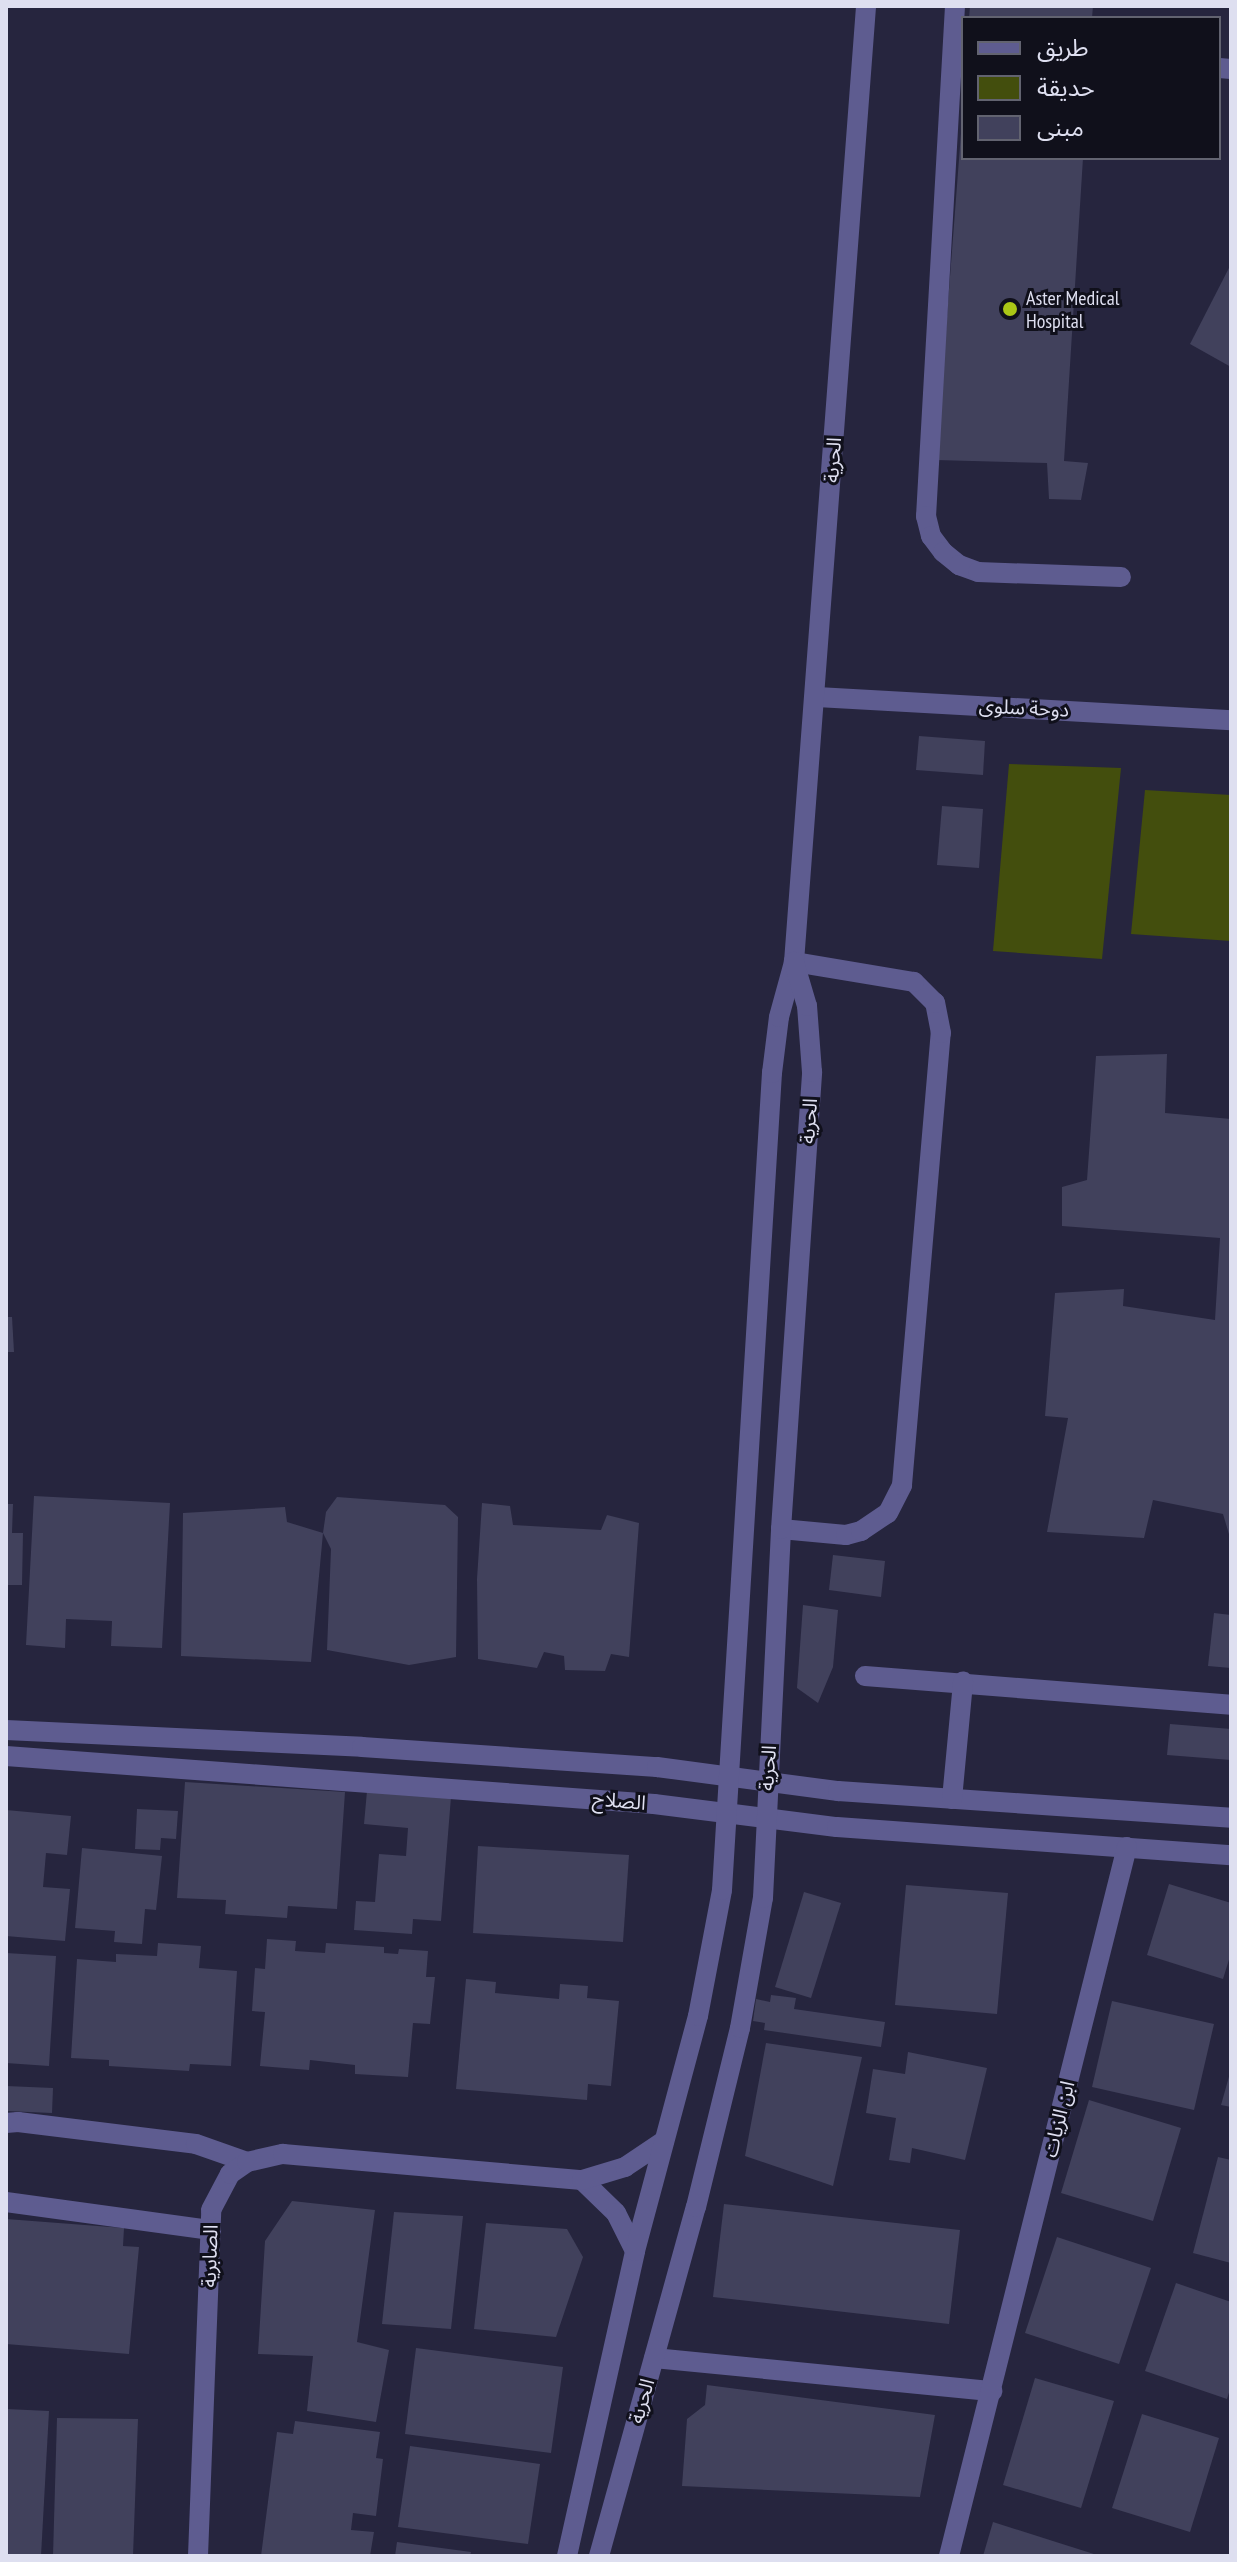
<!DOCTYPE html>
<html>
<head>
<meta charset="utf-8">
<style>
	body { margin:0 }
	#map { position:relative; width:1237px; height:2562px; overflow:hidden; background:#26253e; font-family:"PT Sans Narrow","Noto Sans Arabic",sans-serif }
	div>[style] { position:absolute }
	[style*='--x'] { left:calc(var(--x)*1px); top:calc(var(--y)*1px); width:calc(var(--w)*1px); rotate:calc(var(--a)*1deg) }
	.green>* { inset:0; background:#434e0d }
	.building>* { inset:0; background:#41415c }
	.minor>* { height:20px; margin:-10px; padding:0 10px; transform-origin:10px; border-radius:10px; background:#5e5c90 }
	.dots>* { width:22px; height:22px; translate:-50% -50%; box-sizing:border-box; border:4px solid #10101b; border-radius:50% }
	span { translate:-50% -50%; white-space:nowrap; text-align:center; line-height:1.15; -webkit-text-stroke:6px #10101b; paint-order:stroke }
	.poi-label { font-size:20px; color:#dedff0 }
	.left { translate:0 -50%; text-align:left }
	.street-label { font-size:20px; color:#dedff0 }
	.frame { position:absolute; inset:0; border:8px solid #dedff0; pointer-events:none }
	.legend { position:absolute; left:961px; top:16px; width:260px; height:144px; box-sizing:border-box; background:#10101b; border:2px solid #626370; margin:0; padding:10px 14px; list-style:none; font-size:24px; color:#dedff0 }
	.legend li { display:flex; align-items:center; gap:16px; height:40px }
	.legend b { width:40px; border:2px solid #626370 }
</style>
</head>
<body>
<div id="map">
	<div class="green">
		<div style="clip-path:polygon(1009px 764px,1121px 768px,1102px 959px,993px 951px)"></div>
		<div style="clip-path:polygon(1145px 790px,1231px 795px,1231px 941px,1131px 934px)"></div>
	</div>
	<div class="building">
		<div style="clip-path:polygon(970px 6px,1093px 6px,1092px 18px,969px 18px)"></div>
		<div style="clip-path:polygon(961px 133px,963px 158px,1083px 158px,1064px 461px,1088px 463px,1081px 500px,1049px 499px,1047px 463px,936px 460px)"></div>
		<div style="clip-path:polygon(1231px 264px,1231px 367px,1190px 344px)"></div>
		<div style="clip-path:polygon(919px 736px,985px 741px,983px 775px,916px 770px)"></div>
		<div style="clip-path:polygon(942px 806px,983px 809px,979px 868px,937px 865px)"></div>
		<div style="clip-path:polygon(1167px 1054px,1165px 1113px,1231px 1119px,1231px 1541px,1223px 1514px,1153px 1500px,1144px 1538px,1047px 1532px,1068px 1418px,1045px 1416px,1055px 1293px,1124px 1289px,1123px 1306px,1215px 1320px,1220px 1238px,1062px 1226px,1062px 1187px,1087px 1180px,1096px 1056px)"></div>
		<div style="clip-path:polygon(6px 1317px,12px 1317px,14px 1352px,6px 1352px)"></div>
		<div style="clip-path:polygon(34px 1496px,170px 1503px,162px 1648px,111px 1646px,112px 1621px,66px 1619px,65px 1648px,26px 1645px)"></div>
		<div style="clip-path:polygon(337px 1497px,445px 1505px,458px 1517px,456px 1657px,409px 1665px,327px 1650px,331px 1549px,323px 1533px,311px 1662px,181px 1656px,183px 1513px,285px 1507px,287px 1522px,323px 1533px,326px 1512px)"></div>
		<div style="clip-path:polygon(482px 1503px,510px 1506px,513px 1525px,601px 1530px,607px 1515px,639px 1523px,629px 1657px,611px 1654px,605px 1671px,565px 1670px,564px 1656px,544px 1652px,537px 1668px,478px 1659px,477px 1579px)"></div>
		<div style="clip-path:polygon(6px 1504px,13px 1504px,12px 1533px,23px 1533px,22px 1585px,6px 1585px)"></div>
		<div style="clip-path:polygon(833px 1555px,885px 1561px,881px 1597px,829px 1590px)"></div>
		<div style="clip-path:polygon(803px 1605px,838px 1610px,833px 1667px,818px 1703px,797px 1688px)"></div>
		<div style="clip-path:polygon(1214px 1613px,1231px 1615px,1231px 1668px,1208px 1666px)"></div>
		<div style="clip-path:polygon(1170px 1724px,1231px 1729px,1231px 1760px,1167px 1755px)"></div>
		<div style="clip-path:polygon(185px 1782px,345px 1792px,337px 1909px,288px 1906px,287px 1918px,225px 1914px,226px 1900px,177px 1898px)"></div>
		<div style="clip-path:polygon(367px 1791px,451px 1797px,441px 1921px,413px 1919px,412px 1934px,354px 1930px,356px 1901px,375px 1902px,379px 1854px,406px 1856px,408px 1828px,364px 1824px)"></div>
		<div style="clip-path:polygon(137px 1809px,178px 1811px,176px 1839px,161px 1838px,160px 1850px,135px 1849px)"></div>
		<div style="clip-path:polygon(6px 1810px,71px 1816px,67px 1855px,46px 1853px,43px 1887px,70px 1889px,65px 1941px,6px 1936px)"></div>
		<div style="clip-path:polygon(478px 1846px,629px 1855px,623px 1942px,473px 1933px)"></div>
		<div style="clip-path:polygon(82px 1848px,162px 1856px,156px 1910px,145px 1909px,142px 1944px,114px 1942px,115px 1931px,75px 1928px)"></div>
		<div style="clip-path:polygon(1169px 1884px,1231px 1903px,1231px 1953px,1223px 1979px,1147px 1955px)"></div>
		<div style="clip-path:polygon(906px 1885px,1008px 1893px,997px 2014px,895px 2005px)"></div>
		<div style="clip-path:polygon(804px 1892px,841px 1903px,811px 1998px,775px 1987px)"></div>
		<div style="clip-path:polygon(267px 1939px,296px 1941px,295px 1951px,325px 1953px,326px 1943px,384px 1947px,384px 1953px,398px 1954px,399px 1949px,428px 1951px,426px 1977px,435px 1977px,430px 2024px,413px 2023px,408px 2077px,355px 2074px,355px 2065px,310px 2060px,309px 2070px,260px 2066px,265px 2012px,252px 2011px,255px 1968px,265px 1969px)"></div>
		<div style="clip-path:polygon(158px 1943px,201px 1946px,199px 1968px,237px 1971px,231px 2066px,190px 2064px,189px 2071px,109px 2066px,109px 2060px,71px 2058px,77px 1959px,116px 1962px,116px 1954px,157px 1956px)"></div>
		<div style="clip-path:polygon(6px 1953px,56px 1956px,49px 2066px,6px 2063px)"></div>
		<div style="clip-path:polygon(466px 1979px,496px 1982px,495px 1993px,559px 1999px,560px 1984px,588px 1986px,587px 1998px,619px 2001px,611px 2086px,588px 2084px,587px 2100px,456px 2089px)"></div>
		<div style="clip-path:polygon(771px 1995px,796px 1998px,794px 2009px,885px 2022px,881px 2047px,764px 2030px,765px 2023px,753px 2021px,756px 1999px,770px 2002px)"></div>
		<div style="clip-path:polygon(1112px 2001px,1214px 2024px,1194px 2110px,1092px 2087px)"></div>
		<div style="clip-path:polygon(766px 2043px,862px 2057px,833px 2186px,745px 2156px)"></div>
		<div style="clip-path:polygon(908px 2052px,987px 2068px,965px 2160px,912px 2148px,910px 2163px,889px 2160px,896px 2118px,866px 2113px,873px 2069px,905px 2074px)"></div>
		<div style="clip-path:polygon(1230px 2073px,1231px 2073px,1231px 2107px,1221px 2105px)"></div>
		<div style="clip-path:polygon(6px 2086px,53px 2088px,52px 2113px,6px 2111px)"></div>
		<div style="clip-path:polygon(1089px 2100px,1181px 2128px,1153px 2221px,1061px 2193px)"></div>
		<div style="clip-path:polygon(1218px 2157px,1231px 2160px,1231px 2263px,1193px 2253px)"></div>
		<div style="clip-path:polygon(292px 2201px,375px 2210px,357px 2342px,389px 2350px,376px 2422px,307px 2411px,313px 2356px,258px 2354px,265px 2241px)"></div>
		<div style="clip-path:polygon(724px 2204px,960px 2230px,949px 2324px,713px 2297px)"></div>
		<div style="clip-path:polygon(394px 2212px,463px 2216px,451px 2329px,382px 2324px)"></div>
		<div style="clip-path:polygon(6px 2219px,124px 2228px,123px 2246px,139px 2247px,129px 2354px,6px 2344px)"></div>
		<div style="clip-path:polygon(486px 2223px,567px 2229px,583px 2257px,556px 2337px,474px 2329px)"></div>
		<div style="clip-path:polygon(1057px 2237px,1151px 2268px,1119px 2364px,1025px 2333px)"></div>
		<div style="clip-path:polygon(1176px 2283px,1231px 2302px,1231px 2386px,1227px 2399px,1145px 2371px)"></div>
		<div style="clip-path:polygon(416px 2348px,563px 2367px,551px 2453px,405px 2434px)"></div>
		<div style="clip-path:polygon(1035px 2378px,1114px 2401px,1081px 2508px,1003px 2485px)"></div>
		<div style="clip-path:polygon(707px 2385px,935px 2415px,920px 2497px,682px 2486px,687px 2419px,705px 2405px)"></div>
		<div style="clip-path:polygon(6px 2409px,49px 2411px,41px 2556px,6px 2556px)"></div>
		<div style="clip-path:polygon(1142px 2414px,1219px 2438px,1190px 2532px,1112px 2508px)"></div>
		<div style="clip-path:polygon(57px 2418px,138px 2419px,133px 2556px,53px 2556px)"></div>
		<div style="clip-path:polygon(295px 2421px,380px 2432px,376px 2458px,383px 2459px,376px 2516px,353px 2513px,351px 2530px,374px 2532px,370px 2556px,261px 2556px,277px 2432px,293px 2434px)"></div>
		<div style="clip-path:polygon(410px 2446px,540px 2464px,528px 2544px,398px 2527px)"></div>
		<div style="clip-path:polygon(993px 2522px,1097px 2555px,1097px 2556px,983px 2556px)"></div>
		<div style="clip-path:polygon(397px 2542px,471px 2552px,470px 2556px,395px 2556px)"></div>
	</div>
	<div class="minor">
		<div style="--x:955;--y:6;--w:511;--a:93.25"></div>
		<div style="--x:926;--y:516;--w:21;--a:76"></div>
		<div style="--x:931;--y:536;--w:20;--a:53"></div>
		<div style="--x:943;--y:552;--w:21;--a:39"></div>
		<div style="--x:959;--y:565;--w:20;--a:20"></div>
		<div style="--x:978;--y:572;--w:143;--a:2"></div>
		<div style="--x:1219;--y:68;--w:12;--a:5"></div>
		<div style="--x:817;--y:697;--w:415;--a:3.2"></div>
		<div style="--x:781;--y:1529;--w:65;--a:5.3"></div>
		<div style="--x:846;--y:1535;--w:16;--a:-15"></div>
		<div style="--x:861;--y:1531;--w:32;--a:-34"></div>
		<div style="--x:888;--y:1513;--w:31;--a:-63"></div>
		<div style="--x:902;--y:1485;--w:454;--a:-85.1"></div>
		<div style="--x:941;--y:1033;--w:31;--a:-101"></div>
		<div style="--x:935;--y:1003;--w:30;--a:-135"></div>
		<div style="--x:914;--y:982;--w:122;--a:-170.5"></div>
		<div style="--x:865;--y:1676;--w:367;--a:4.5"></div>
		<div style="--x:6;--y:1730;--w:356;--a:2.7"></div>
		<div style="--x:362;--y:1747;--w:296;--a:3.9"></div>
		<div style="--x:657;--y:1767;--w:183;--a:7.6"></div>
		<div style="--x:838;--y:1791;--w:394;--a:3.9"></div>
		<div style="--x:6;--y:1756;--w:650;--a:4.24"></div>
		<div style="--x:654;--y:1804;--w:184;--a:7.2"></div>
		<div style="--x:837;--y:1827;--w:395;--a:4.1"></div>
		<div style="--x:952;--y:1799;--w:118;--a:-84.6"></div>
		<div style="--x:6;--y:2123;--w:12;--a:-5"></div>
		<div style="--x:18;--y:2122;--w:179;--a:7"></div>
		<div style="--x:196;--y:2144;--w:54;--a:19.4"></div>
		<div style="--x:582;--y:2180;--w:47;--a:44.1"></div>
		<div style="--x:616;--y:2213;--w:42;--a:63.4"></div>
		<div style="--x:6;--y:2202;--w:207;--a:7.8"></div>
		<div style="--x:654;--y:2358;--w:340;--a:5.6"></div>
		<div style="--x:198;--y:2556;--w:346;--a:-87.8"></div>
		<div style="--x:211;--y:2210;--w:41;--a:-62.2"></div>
		<div style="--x:230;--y:2174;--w:21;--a:-35"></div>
		<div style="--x:247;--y:2162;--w:37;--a:-13"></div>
		<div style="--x:283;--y:2154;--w:300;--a:5"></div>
		<div style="--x:582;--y:2180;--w:45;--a:-16.8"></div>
		<div style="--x:625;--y:2167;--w:47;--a:-33.7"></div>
		<div style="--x:567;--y:2556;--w:312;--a:-77.4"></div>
		<div style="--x:635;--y:2251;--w:243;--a:-75"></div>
		<div style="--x:698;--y:2016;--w:128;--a:-79.2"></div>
		<div style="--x:722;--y:1890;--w:819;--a:-86.5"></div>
		<div style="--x:772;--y:1073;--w:56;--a:-82.9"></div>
		<div style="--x:779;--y:1017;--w:57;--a:-74.7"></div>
		<div style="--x:794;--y:962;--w:959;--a:-85.69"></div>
		<div style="--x:599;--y:2556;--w:362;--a:-74.5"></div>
		<div style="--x:696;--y:2207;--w:184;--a:-76.2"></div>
		<div style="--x:740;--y:2028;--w:132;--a:-80"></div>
		<div style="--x:763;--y:1898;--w:369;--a:-87.2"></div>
		<div style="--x:781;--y:1529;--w:458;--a:-86.1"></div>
		<div style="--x:812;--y:1072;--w:66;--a:-94.3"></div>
		<div style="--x:807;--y:1006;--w:46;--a:-106.5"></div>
		<div style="--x:949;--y:2556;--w:731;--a:-75.91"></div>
	</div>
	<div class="dots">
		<div style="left:1010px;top:309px;background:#abc716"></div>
	</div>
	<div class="poi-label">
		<span class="left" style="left:1026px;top:310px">Aster Medical<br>Hospital</span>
	</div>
	<div class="street-label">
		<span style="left:833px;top:460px;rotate:-86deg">الحرية</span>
		<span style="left:1024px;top:708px;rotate:3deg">دوحة سلوى</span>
		<span style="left:809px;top:1121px;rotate:-86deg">الحرية</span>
		<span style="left:768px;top:1768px;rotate:-86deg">الحرية</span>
		<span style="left:619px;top:1801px;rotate:5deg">الصلاح</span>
		<span style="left:1059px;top:2119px;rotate:-76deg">ابن الزيات</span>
		<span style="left:210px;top:2256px;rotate:-88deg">الصابرية</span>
		<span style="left:642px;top:2401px;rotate:-74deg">الحرية</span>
	</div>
	<div class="frame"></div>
	<ul class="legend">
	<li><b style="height:10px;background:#5e5c90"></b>طريق</li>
	<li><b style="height:22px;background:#434e0d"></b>حديقة</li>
	<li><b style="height:22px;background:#41415c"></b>مبنى</li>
	</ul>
</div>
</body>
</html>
